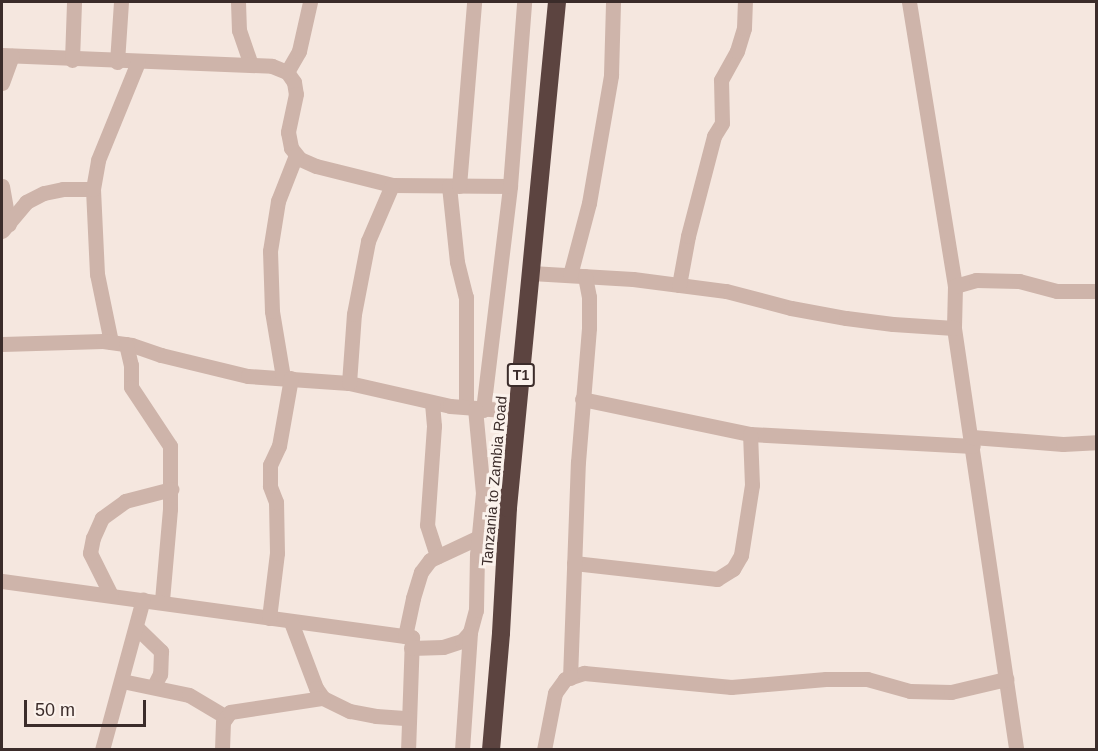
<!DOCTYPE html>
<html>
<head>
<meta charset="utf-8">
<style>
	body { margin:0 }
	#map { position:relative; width:1098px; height:751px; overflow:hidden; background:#f5e7df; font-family:Arial,sans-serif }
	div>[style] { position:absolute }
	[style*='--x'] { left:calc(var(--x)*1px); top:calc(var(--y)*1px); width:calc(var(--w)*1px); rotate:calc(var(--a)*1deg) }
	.minor>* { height:15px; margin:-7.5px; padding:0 7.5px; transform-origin:7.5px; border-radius:7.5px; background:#ceb4aa }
	.highway>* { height:18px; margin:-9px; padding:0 9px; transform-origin:9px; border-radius:9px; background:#5c4440 }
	span { translate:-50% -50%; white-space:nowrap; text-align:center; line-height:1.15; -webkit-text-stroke:6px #fbf2ec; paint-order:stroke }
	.shield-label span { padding:2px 4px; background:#fbf2ec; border:2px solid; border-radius:4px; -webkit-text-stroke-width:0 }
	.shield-label { font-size:14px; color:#3b2c2a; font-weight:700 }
	.street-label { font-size:15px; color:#3b2c2a }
	.frame { position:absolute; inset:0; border:3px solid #3b2c2a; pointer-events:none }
	.scale { position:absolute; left:24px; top:700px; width:122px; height:27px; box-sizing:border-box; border:3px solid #3b2c2a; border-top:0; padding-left:8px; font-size:18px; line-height:21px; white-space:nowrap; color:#3b2c2a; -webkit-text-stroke:4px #fbf2ec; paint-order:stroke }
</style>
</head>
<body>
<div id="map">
	<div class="minor">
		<div style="--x:238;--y:2;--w:28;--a:88"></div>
		<div style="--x:239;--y:30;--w:36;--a:71"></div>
		<div style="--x:909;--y:2;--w:288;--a:80.8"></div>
		<div style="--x:955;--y:286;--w:42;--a:91.4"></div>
		<div style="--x:954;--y:328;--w:427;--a:81.6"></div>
		<div style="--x:2;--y:55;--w:270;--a:2.3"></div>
		<div style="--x:272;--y:66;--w:16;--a:22"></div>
		<div style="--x:287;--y:72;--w:12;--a:55"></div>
		<div style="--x:294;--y:82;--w:12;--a:81"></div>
		<div style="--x:296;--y:94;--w:39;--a:102"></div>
		<div style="--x:288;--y:132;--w:16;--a:79"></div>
		<div style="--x:291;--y:148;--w:14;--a:51"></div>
		<div style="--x:300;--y:159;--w:17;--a:24"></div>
		<div style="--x:316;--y:166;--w:78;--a:14"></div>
		<div style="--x:392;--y:185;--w:118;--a:0.5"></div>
		<div style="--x:72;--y:60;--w:58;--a:-88"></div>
		<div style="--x:117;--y:62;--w:60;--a:-86.2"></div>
		<div style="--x:287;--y:72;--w:24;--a:-60"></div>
		<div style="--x:299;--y:51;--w:50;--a:-77.3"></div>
		<div style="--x:2;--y:83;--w:29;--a:-70"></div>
		<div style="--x:2;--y:186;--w:39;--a:80"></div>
		<div style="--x:449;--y:186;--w:76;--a:84"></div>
		<div style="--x:457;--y:262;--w:36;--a:76"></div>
		<div style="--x:466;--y:297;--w:110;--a:90"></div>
		<div style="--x:459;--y:186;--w:185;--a:-85.3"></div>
		<div style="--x:2;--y:231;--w:38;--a:-50"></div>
		<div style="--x:26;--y:202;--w:20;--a:-27"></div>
		<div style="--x:44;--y:193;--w:19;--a:-12"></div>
		<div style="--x:63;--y:189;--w:30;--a:0"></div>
		<div style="--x:531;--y:273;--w:102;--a:3.4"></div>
		<div style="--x:633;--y:279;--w:94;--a:7.4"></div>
		<div style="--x:726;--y:291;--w:67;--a:14.7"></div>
		<div style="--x:791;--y:308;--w:56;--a:10.3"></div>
		<div style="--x:846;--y:318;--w:47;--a:7.3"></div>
		<div style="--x:893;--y:324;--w:61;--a:3.8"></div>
		<div style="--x:570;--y:275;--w:74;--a:-75.2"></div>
		<div style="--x:589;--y:203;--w:130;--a:-80.2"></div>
		<div style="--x:611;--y:75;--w:73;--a:-88.4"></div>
		<div style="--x:679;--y:285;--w:50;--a:-79.6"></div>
		<div style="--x:688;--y:236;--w:103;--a:-75.4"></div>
		<div style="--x:714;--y:136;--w:15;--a:-58"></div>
		<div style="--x:722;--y:123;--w:43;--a:-91.3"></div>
		<div style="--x:721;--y:80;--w:33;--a:-61"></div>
		<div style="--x:737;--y:51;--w:24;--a:-73"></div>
		<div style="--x:744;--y:28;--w:26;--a:-88"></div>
		<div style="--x:955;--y:286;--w:22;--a:-16"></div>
		<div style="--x:976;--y:280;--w:43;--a:1.3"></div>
		<div style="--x:1019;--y:281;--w:39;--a:15"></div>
		<div style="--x:1057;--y:291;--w:39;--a:0"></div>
		<div style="--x:111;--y:342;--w:69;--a:-101.6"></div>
		<div style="--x:97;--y:274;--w:85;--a:-92.7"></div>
		<div style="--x:93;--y:189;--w:29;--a:-80"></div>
		<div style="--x:98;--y:160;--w:106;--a:-67.8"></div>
		<div style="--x:2;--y:344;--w:101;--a:-1.7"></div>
		<div style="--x:103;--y:341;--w:29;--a:8"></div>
		<div style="--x:132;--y:345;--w:31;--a:19"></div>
		<div style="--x:161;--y:355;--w:89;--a:13.6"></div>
		<div style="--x:248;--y:376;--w:101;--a:4"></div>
		<div style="--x:349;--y:383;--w:104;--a:12.8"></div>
		<div style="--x:450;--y:406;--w:67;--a:4.3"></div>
		<div style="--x:126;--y:344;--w:22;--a:77"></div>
		<div style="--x:131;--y:365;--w:22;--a:90"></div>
		<div style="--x:131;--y:387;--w:71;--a:56.5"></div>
		<div style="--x:170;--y:446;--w:63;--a:90"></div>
		<div style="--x:170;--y:509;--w:92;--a:95"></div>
		<div style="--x:283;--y:377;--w:67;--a:-99.5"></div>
		<div style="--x:272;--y:311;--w:60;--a:-91.9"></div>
		<div style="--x:270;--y:251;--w:51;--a:-80.9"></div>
		<div style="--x:278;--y:201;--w:49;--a:-68.6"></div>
		<div style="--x:349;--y:383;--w:69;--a:-85.9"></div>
		<div style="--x:354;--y:314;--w:74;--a:-79.1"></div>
		<div style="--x:368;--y:241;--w:61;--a:-66.8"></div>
		<div style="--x:582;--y:399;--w:172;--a:11.8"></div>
		<div style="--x:750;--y:434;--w:223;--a:3.1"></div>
		<div style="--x:432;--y:403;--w:23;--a:85"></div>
		<div style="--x:434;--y:426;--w:99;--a:94"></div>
		<div style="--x:427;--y:525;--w:33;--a:72"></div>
		<div style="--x:483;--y:410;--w:226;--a:-83.1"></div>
		<div style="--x:510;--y:186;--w:185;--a:-85.6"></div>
		<div style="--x:972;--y:437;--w:91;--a:4.4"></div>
		<div style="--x:1063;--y:444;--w:33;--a:-3"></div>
		<div style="--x:574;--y:563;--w:144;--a:6.4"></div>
		<div style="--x:717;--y:579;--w:19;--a:-32"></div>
		<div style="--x:733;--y:569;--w:16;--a:-60"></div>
		<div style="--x:741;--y:555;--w:71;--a:-81.1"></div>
		<div style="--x:752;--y:485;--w:51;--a:-92.2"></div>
		<div style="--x:2;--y:581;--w:414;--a:7.8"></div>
		<div style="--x:412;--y:637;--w:113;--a:92"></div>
		<div style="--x:111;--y:595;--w:47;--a:-116.6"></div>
		<div style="--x:90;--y:553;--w:15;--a:-79"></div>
		<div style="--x:93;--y:538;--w:22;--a:-66"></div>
		<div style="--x:102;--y:518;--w:29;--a:-36"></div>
		<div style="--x:125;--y:501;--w:48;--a:-14.6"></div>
		<div style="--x:269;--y:618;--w:65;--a:-83"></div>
		<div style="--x:277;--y:553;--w:51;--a:-91.1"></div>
		<div style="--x:276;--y:502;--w:17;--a:-111"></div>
		<div style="--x:270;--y:486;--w:21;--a:-90"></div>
		<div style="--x:270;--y:465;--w:21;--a:-65"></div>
		<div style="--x:279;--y:446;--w:69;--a:-80"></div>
		<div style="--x:291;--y:622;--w:71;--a:69.3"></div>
		<div style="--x:316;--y:688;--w:12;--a:55"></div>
		<div style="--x:323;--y:698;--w:30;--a:26"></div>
		<div style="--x:350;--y:711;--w:26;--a:11"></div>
		<div style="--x:376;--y:716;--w:32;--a:4"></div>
		<div style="--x:136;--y:627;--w:35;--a:44"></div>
		<div style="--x:161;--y:651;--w:23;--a:92"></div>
		<div style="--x:160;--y:674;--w:13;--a:117"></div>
		<div style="--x:405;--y:636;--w:39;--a:-78"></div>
		<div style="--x:413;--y:598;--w:27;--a:-73"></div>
		<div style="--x:421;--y:572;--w:15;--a:-53"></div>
		<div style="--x:430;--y:560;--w:54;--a:-25.1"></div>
		<div style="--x:411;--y:648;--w:32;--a:-2"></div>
		<div style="--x:443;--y:647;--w:20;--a:-18"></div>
		<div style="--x:462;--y:641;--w:12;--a:-48"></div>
		<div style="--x:470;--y:632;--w:23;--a:-75"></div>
		<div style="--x:476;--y:610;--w:55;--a:-89"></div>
		<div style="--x:477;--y:555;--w:62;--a:-84.5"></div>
		<div style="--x:483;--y:493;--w:84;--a:-95.4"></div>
		<div style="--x:570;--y:678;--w:216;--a:-87.9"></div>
		<div style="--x:578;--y:462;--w:134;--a:-85.3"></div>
		<div style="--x:589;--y:328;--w:31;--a:-90"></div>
		<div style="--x:589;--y:297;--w:21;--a:-101"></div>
		<div style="--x:122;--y:681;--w:68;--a:11.8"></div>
		<div style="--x:189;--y:695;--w:43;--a:30.7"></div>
		<div style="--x:102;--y:750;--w:156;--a:-74.8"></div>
		<div style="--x:222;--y:750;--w:28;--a:-88"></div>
		<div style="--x:223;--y:722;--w:12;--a:-55"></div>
		<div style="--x:230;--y:712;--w:94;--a:-8.6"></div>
		<div style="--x:462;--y:750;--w:118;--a:-86.1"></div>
		<div style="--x:544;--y:750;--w:58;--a:-79.1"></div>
		<div style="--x:555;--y:693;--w:17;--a:-54"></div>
		<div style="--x:565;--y:679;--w:20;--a:-18"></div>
		<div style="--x:584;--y:673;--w:148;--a:5.4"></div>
		<div style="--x:731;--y:687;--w:95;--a:-4.8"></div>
		<div style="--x:826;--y:679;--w:41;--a:0"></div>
		<div style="--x:867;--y:679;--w:45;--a:15.6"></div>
		<div style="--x:910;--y:691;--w:41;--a:1.4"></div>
		<div style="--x:951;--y:692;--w:57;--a:-13.3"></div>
	</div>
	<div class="highway">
		<div style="--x:491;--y:750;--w:117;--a:-85.1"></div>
		<div style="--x:501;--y:633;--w:125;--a:-86.8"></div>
		<div style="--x:508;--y:508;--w:508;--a:-84.47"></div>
	</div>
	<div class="shield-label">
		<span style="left:521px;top:375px">T1</span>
	</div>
	<div class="street-label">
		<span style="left:494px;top:481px;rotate:-85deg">Tanzania to Zambia Road</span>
	</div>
	<div class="frame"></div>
	<div class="scale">50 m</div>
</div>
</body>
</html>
